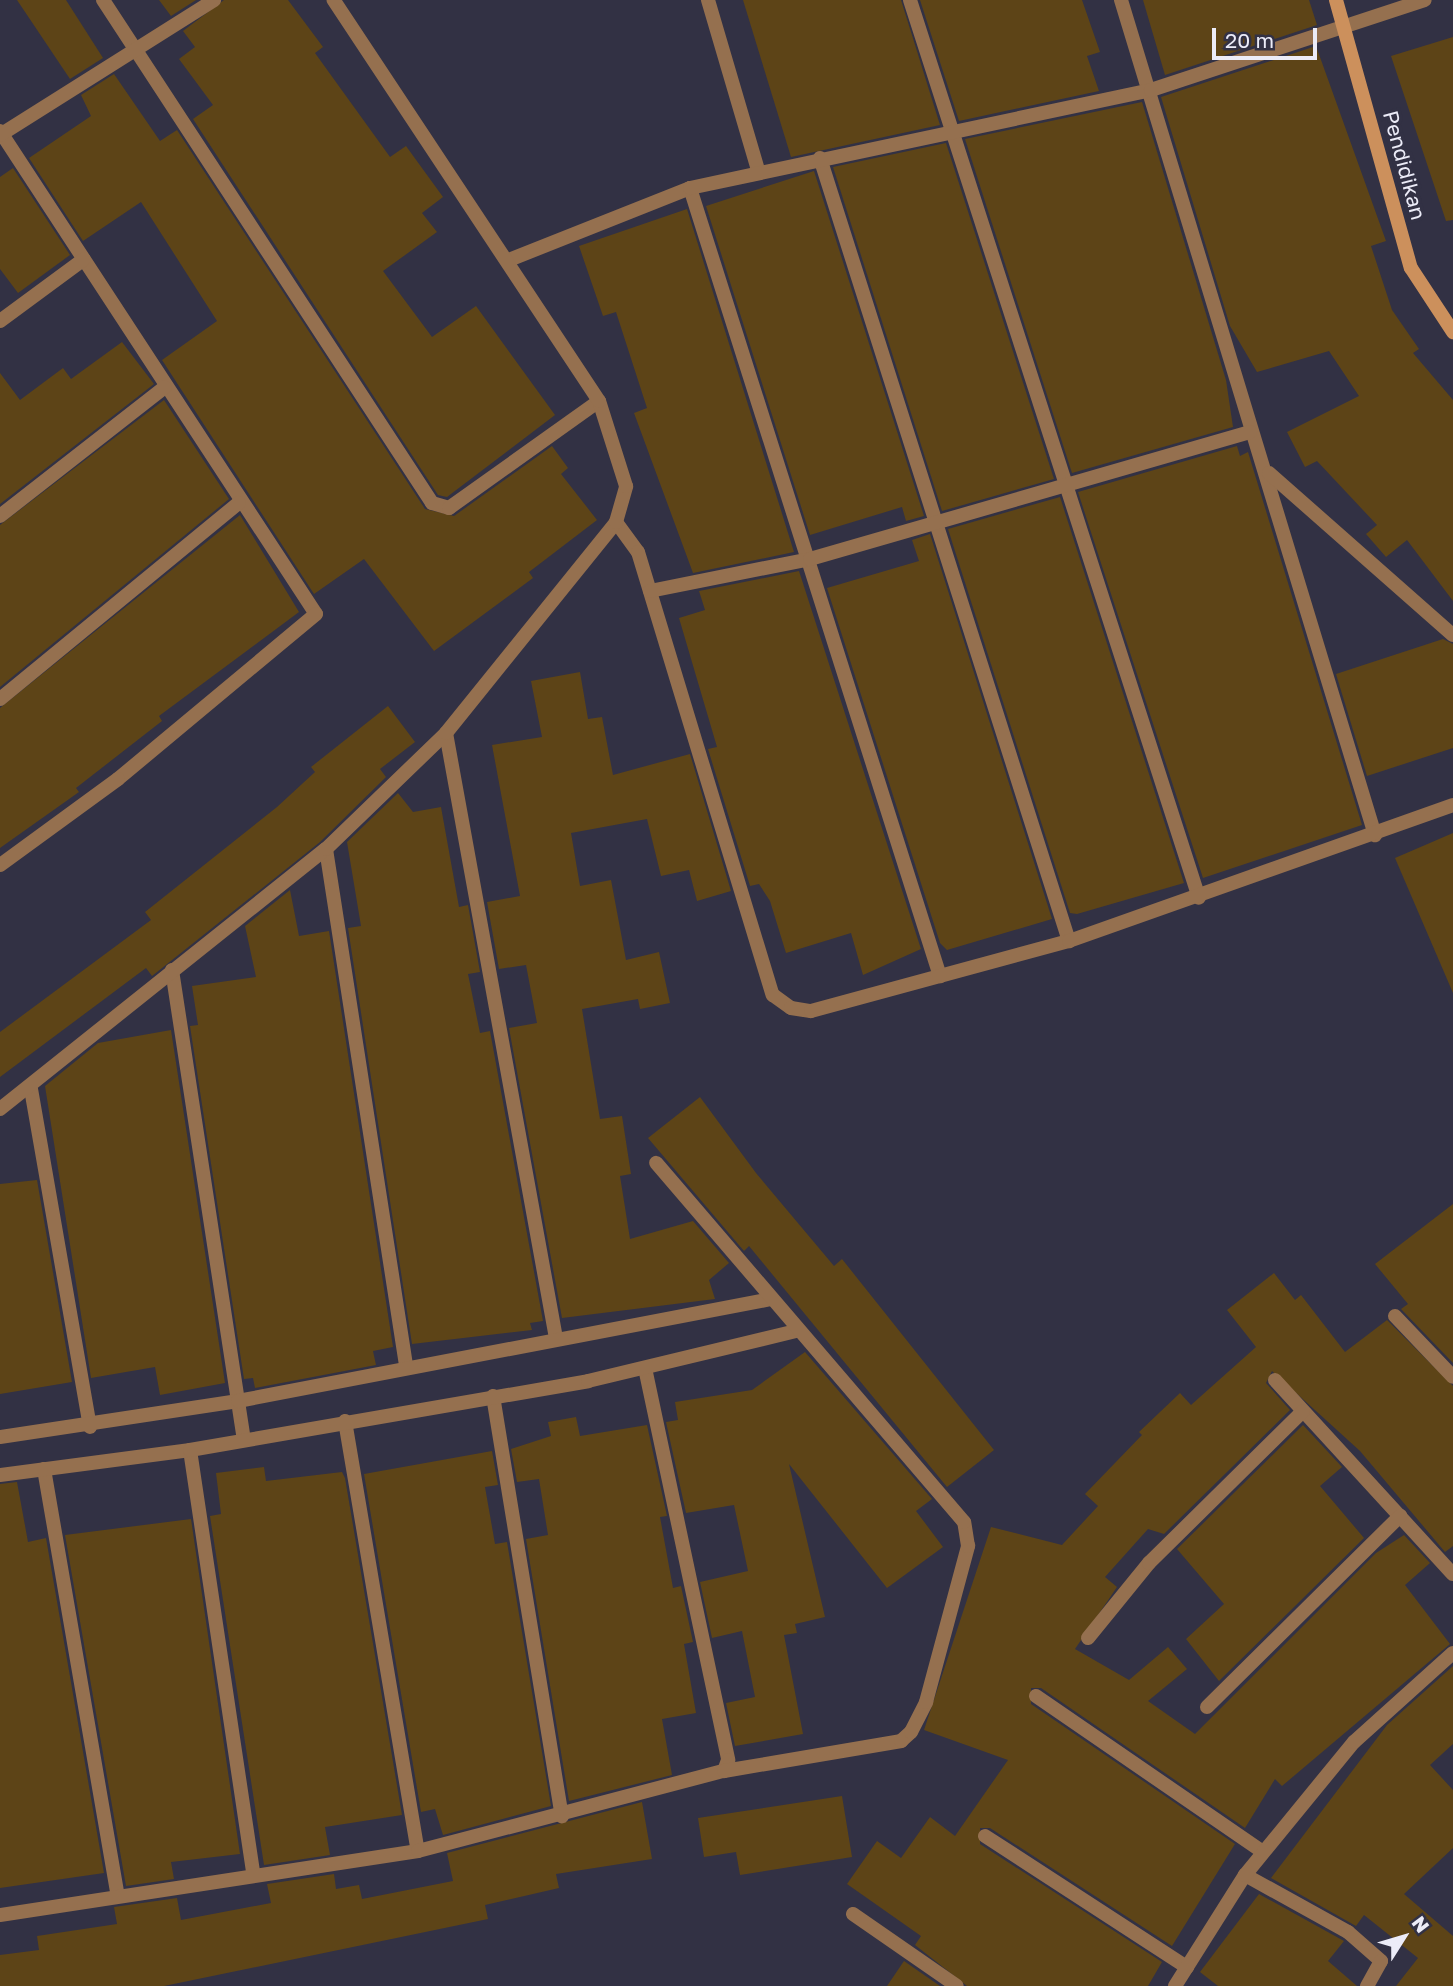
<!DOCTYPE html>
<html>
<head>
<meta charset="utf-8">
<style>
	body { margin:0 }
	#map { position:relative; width:1453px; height:1986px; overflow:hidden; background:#323144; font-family:"Golos Text",sans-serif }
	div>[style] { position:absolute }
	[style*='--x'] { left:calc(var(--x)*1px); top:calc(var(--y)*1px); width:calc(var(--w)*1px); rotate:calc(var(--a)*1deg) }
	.building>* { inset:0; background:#5d4417 }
	.street>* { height:14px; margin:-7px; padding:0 7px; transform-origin:7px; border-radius:7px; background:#95704f }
	.secondary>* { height:14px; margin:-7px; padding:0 7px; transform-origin:7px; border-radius:7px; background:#cc905c }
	span { translate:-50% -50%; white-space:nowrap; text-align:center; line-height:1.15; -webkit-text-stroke:7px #323144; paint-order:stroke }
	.street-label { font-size:21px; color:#ececf8 }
	.north { position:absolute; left:1369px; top:1902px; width:70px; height:70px; -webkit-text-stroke:5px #323144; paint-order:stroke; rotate:53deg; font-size:19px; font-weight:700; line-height:28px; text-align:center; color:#ececf8 }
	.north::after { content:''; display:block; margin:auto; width:24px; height:32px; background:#ececf8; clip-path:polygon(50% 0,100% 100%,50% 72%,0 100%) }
	.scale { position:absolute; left:1212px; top:28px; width:105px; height:32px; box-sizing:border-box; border:4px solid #ececf8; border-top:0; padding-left:9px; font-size:21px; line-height:24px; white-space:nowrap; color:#ececf8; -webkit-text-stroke:5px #323144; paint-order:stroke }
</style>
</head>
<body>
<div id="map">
	<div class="building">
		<div style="clip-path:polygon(17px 0,66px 0,103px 58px,70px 79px)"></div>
		<div style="clip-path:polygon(159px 0,196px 0,171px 16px)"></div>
		<div style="clip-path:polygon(224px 0,288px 0,323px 47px,315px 53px,390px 157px,406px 146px,443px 197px,422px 213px,437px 232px,383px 271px,432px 337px,476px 306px,555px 415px,447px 497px,438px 495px,193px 119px,213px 105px,179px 59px,195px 47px,183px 31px)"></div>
		<div style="clip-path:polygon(743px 0,901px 0,940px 125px,791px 157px)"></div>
		<div style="clip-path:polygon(920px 0,1082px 0,1100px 52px,1087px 56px,1099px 91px,959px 121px)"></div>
		<div style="clip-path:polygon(1143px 0,1309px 0,1317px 25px,1165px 75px)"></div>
		<div style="clip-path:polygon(1453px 37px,1453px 220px,1446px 221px,1391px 56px)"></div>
		<div style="clip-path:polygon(1316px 46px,1386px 241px,1371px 246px,1392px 310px,1419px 349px,1413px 353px,1453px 400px,1453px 601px,1407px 540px,1386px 557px,1366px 534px,1377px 525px,1317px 461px,1305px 467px,1287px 432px,1359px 396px,1329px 351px,1257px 372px,1230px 326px,1161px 97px)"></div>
		<div style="clip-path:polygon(114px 74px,160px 141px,177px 130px,425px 509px,454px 516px,552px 446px,568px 468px,561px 474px,597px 520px,529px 572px,533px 578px,434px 651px,364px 559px,314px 594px,162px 360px,217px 321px,141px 202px,83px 241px,29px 158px,91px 116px,81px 95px)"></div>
		<div style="clip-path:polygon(1142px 102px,1226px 380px,1233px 427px,1072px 473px,965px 139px)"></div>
		<div style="clip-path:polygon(946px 143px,1054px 479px,942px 511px,833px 167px)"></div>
		<div style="clip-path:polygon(13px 168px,70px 255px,18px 293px,0 269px,0 177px)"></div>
		<div style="clip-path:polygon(814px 171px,924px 516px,906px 521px,902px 507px,810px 535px,706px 206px)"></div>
		<div style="clip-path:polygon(687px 209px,794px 552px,693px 573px,634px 413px,647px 408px,616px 312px,603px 316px,579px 246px)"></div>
		<div style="clip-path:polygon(122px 342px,154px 384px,0 504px,0 373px,20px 400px,63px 368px,71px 379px)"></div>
		<div style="clip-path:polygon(164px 400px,229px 499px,0 687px,0 525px)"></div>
		<div style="clip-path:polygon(1237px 446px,1240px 456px,1248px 452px,1362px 825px,1203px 878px,1078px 492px)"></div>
		<div style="clip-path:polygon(1060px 497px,1184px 883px,1077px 914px,1070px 913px,948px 529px)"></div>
		<div style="clip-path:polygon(240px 515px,299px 612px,159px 716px,162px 721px,76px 788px,79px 792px,0 848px,0 708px)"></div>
		<div style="clip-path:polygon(930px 534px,1052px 919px,947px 950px,940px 943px,827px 588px,919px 561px,912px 540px)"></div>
		<div style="clip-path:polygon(799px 571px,921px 949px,863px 975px,851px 933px,786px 953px,770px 901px,759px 884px,750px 886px,708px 749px,717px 747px,679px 618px,705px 610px,699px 591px)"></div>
		<div style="clip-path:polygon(1443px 639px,1453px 644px,1453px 748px,1367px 776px,1336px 674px)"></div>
		<div style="clip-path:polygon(580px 672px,588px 719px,602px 717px,613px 775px,690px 754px,731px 891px,697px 901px,689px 870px,661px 876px,647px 819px,571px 833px,580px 886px,611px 880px,626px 960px,659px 952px,670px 1003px,640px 1009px,638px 999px,582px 1009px,600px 1119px,622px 1116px,631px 1174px,620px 1176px,630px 1239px,693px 1221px,729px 1263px,709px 1280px,715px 1299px,562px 1318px,509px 1028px,537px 1023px,526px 965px,499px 969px,487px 902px,520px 896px,492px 745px,542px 737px,531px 681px)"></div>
		<div style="clip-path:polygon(388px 706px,415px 742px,380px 769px,386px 777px,320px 842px,152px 976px,146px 968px,0 1077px,0 1032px,151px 920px,145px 912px,277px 807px,315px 772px,311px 767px)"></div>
		<div style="clip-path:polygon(398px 793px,413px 812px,441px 807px,459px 907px,468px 905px,480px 972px,468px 974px,480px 1033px,490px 1031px,543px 1321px,530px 1323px,532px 1330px,412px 1344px,348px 928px,361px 926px,347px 842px)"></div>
		<div style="clip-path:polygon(1453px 833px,1453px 993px,1395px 858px)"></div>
		<div style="clip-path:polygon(290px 890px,299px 936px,329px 931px,393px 1347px,373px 1351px,376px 1365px,255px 1388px,253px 1378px,244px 1379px,190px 1026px,198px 1025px,192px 986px,256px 977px,245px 926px)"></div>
		<div style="clip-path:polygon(171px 1030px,225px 1383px,160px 1395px,155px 1367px,91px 1378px,45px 1086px,98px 1043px)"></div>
		<div style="clip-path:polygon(700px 1097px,756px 1173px,834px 1266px,842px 1259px,994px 1450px,947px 1487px,749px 1246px,744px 1251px,648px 1138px)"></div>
		<div style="clip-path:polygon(37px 1180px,72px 1382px,0 1394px,0 1184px)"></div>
		<div style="clip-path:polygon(1453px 1204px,1453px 1363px,1401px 1309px,1408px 1304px,1375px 1264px)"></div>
		<div style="clip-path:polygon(1274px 1273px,1295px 1300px,1301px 1295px,1345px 1352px,1387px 1320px,1453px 1386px,1453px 1546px,1445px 1552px,1360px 1451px,1272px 1371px,1266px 1383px,1290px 1410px,1164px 1534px,1148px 1529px,1105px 1577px,1117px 1587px,1075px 1649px,1129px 1680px,1168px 1647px,1187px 1669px,1148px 1701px,1195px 1734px,1376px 1553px,1404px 1535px,1430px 1563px,1405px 1585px,1450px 1644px,1282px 1786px,1275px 1779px,1245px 1828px,1041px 1688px,1031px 1688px,1031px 1704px,1235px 1844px,1172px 1946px,990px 1828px,980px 1828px,980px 1844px,1162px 1962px,1148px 1986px,967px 1986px,915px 1945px,921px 1936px,847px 1884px,877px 1841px,901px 1858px,930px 1817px,955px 1836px,1008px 1760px,924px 1730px,991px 1527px,1062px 1545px,1098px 1506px,1085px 1494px,1142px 1435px,1139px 1432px,1180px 1393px,1191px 1405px,1256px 1347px,1227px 1310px)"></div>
		<div style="clip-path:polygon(805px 1352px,932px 1499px,916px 1511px,943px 1547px,887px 1588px,789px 1464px,825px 1617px,795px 1624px,797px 1633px,784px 1635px,803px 1734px,735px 1746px,726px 1703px,755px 1697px,742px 1631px,712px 1638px,700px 1582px,748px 1571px,734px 1505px,686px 1513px,666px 1422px,678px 1420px,675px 1402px,752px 1390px)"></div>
		<div style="clip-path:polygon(576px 1417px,580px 1436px,647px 1425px,667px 1516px,660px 1517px,673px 1588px,681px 1586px,693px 1642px,684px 1644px,696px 1713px,662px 1719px,672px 1775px,569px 1801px,526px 1539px,548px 1535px,539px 1479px,517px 1482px,511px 1449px,551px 1436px,548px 1422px)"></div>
		<div style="clip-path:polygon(1303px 1425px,1342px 1467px,1320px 1486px,1364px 1538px,1219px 1681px,1186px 1639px,1224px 1604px,1177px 1549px)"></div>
		<div style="clip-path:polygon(492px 1451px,498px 1485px,485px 1487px,495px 1544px,507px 1542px,551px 1806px,443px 1835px,435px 1809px,421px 1812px,364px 1474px)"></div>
		<div style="clip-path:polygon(264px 1467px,266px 1481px,342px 1472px,345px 1478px,402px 1815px,325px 1827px,330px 1855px,264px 1865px,210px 1516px,221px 1514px,216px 1473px)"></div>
		<div style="clip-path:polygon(17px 1482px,28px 1542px,46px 1538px,104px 1873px,0 1888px,0 1484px)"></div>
		<div style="clip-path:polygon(191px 1519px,240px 1854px,171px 1862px,174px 1879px,126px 1886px,65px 1535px)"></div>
		<div style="clip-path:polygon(1453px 1666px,1453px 1744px,1430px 1765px,1453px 1790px,1453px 1848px,1404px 1894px,1453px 1936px,1453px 1986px,1396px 1986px,1418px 1958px,1364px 1915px,1356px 1926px,1271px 1878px,1387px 1725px)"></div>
		<div style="clip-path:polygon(842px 1796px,852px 1857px,740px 1875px,736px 1852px,704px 1857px,698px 1818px)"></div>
		<div style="clip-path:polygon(642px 1802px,652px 1859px,556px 1874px,559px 1888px,485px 1905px,488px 1919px,164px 1986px,0 1986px,0 1955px,39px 1950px,37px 1936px,117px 1924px,114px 1907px,177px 1898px,181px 1920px,271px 1903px,267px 1884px,334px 1874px,336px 1889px,359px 1885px,362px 1899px,453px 1881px,447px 1853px)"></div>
		<div style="clip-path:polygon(1259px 1894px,1344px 1941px,1328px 1961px,1357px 1986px,1218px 1986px,1200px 1972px)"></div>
		<div style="clip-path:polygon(904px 1961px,940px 1986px,887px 1986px)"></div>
	</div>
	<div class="street">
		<div style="--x:103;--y:0;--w:601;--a:56.81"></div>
		<div style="--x:432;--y:503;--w:18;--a:16"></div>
		<div style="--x:449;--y:508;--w:184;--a:-35.5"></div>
		<div style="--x:708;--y:0;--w:180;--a:73.6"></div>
		<div style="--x:910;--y:0;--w:943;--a:72.16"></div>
		<div style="--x:1121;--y:0;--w:873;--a:73.08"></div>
		<div style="--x:0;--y:131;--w:577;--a:56.81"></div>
		<div style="--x:316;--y:614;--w:258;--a:140.2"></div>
		<div style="--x:118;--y:779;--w:146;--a:143.9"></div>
		<div style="--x:0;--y:135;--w:253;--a:-32.2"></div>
		<div style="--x:820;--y:158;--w:822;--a:72.36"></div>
		<div style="--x:690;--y:188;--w:827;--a:72.4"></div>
		<div style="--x:509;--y:260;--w:195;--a:-21.7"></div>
		<div style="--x:690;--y:188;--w:471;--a:-12"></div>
		<div style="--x:1151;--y:90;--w:288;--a:-18.2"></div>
		<div style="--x:0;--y:321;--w:104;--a:-36.4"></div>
		<div style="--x:1269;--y:473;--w:245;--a:41.4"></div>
		<div style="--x:0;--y:516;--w:209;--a:-38"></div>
		<div style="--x:616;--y:522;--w:37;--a:54"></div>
		<div style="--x:638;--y:552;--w:463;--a:73.1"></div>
		<div style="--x:773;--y:995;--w:22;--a:36"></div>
		<div style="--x:791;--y:1008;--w:20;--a:9"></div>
		<div style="--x:811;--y:1011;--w:267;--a:-15.2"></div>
		<div style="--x:1069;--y:941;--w:407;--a:-19.5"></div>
		<div style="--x:650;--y:591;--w:163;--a:-11.3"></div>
		<div style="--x:810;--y:559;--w:458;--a:-16.1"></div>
		<div style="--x:0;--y:699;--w:309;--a:-39.4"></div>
		<div style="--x:446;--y:733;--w:615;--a:79.7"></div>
		<div style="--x:326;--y:849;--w:522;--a:81.19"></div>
		<div style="--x:172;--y:970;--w:475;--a:81.3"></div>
		<div style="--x:31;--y:1089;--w:343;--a:80.1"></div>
		<div style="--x:0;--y:1109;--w:417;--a:-38.6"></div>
		<div style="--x:326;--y:849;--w:167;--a:-44"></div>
		<div style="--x:446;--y:733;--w:271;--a:-51.1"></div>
		<div style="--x:616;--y:522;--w:37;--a:-74"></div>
		<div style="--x:626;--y:486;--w:89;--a:-107.6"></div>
		<div style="--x:599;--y:401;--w:481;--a:-123.5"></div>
		<div style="--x:1395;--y:1316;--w:84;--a:46.4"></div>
		<div style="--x:645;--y:1368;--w:401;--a:78"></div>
		<div style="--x:728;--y:1760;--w:12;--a:110"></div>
		<div style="--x:1275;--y:1380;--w:263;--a:47.5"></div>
		<div style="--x:493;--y:1396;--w:426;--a:80.7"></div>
		<div style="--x:345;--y:1421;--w:436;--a:80.4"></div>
		<div style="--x:0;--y:1437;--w:241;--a:-8.6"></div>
		<div style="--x:238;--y:1401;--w:543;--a:-10.83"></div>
		<div style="--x:190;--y:1450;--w:429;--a:81.5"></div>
		<div style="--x:44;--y:1469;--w:430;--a:80.2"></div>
		<div style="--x:0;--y:1475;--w:192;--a:-7.5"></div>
		<div style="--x:190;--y:1450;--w:404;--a:-9.8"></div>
		<div style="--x:588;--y:1381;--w:215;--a:-13.5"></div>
		<div style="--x:1088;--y:1638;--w:97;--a:-50.9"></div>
		<div style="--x:1149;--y:1563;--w:216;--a:-44.6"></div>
		<div style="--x:1036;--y:1696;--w:275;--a:34.5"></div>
		<div style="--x:1207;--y:1707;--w:272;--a:-44.7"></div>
		<div style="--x:985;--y:1836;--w:241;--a:33"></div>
		<div style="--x:1245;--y:1875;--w:118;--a:29"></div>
		<div style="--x:1348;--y:1932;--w:44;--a:41.3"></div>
		<div style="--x:1381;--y:1961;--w:29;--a:119"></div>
		<div style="--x:853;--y:1914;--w:126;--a:34.7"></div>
		<div style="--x:0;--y:1915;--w:423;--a:-8.7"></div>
		<div style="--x:418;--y:1851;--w:316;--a:-14.7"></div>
		<div style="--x:724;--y:1771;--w:180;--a:-9.6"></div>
		<div style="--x:901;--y:1741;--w:13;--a:-42"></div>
		<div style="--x:911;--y:1732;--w:34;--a:-63"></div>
		<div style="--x:926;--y:1702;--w:162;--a:-74.9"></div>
		<div style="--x:968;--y:1546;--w:24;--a:-99"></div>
		<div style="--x:964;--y:1522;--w:473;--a:-130.6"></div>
		<div style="--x:1175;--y:1986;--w:131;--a:-57.8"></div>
		<div style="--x:1245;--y:1875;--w:172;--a:-50.7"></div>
		<div style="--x:1354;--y:1742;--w:133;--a:-42"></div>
	</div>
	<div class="secondary">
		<div style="--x:1336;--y:0;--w:278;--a:74.4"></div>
		<div style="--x:1411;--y:268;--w:77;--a:56.7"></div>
	</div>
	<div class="street-label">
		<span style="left:1405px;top:165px;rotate:75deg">Pendidikan</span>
	</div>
	<div class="north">N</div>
	<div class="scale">20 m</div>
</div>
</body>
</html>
